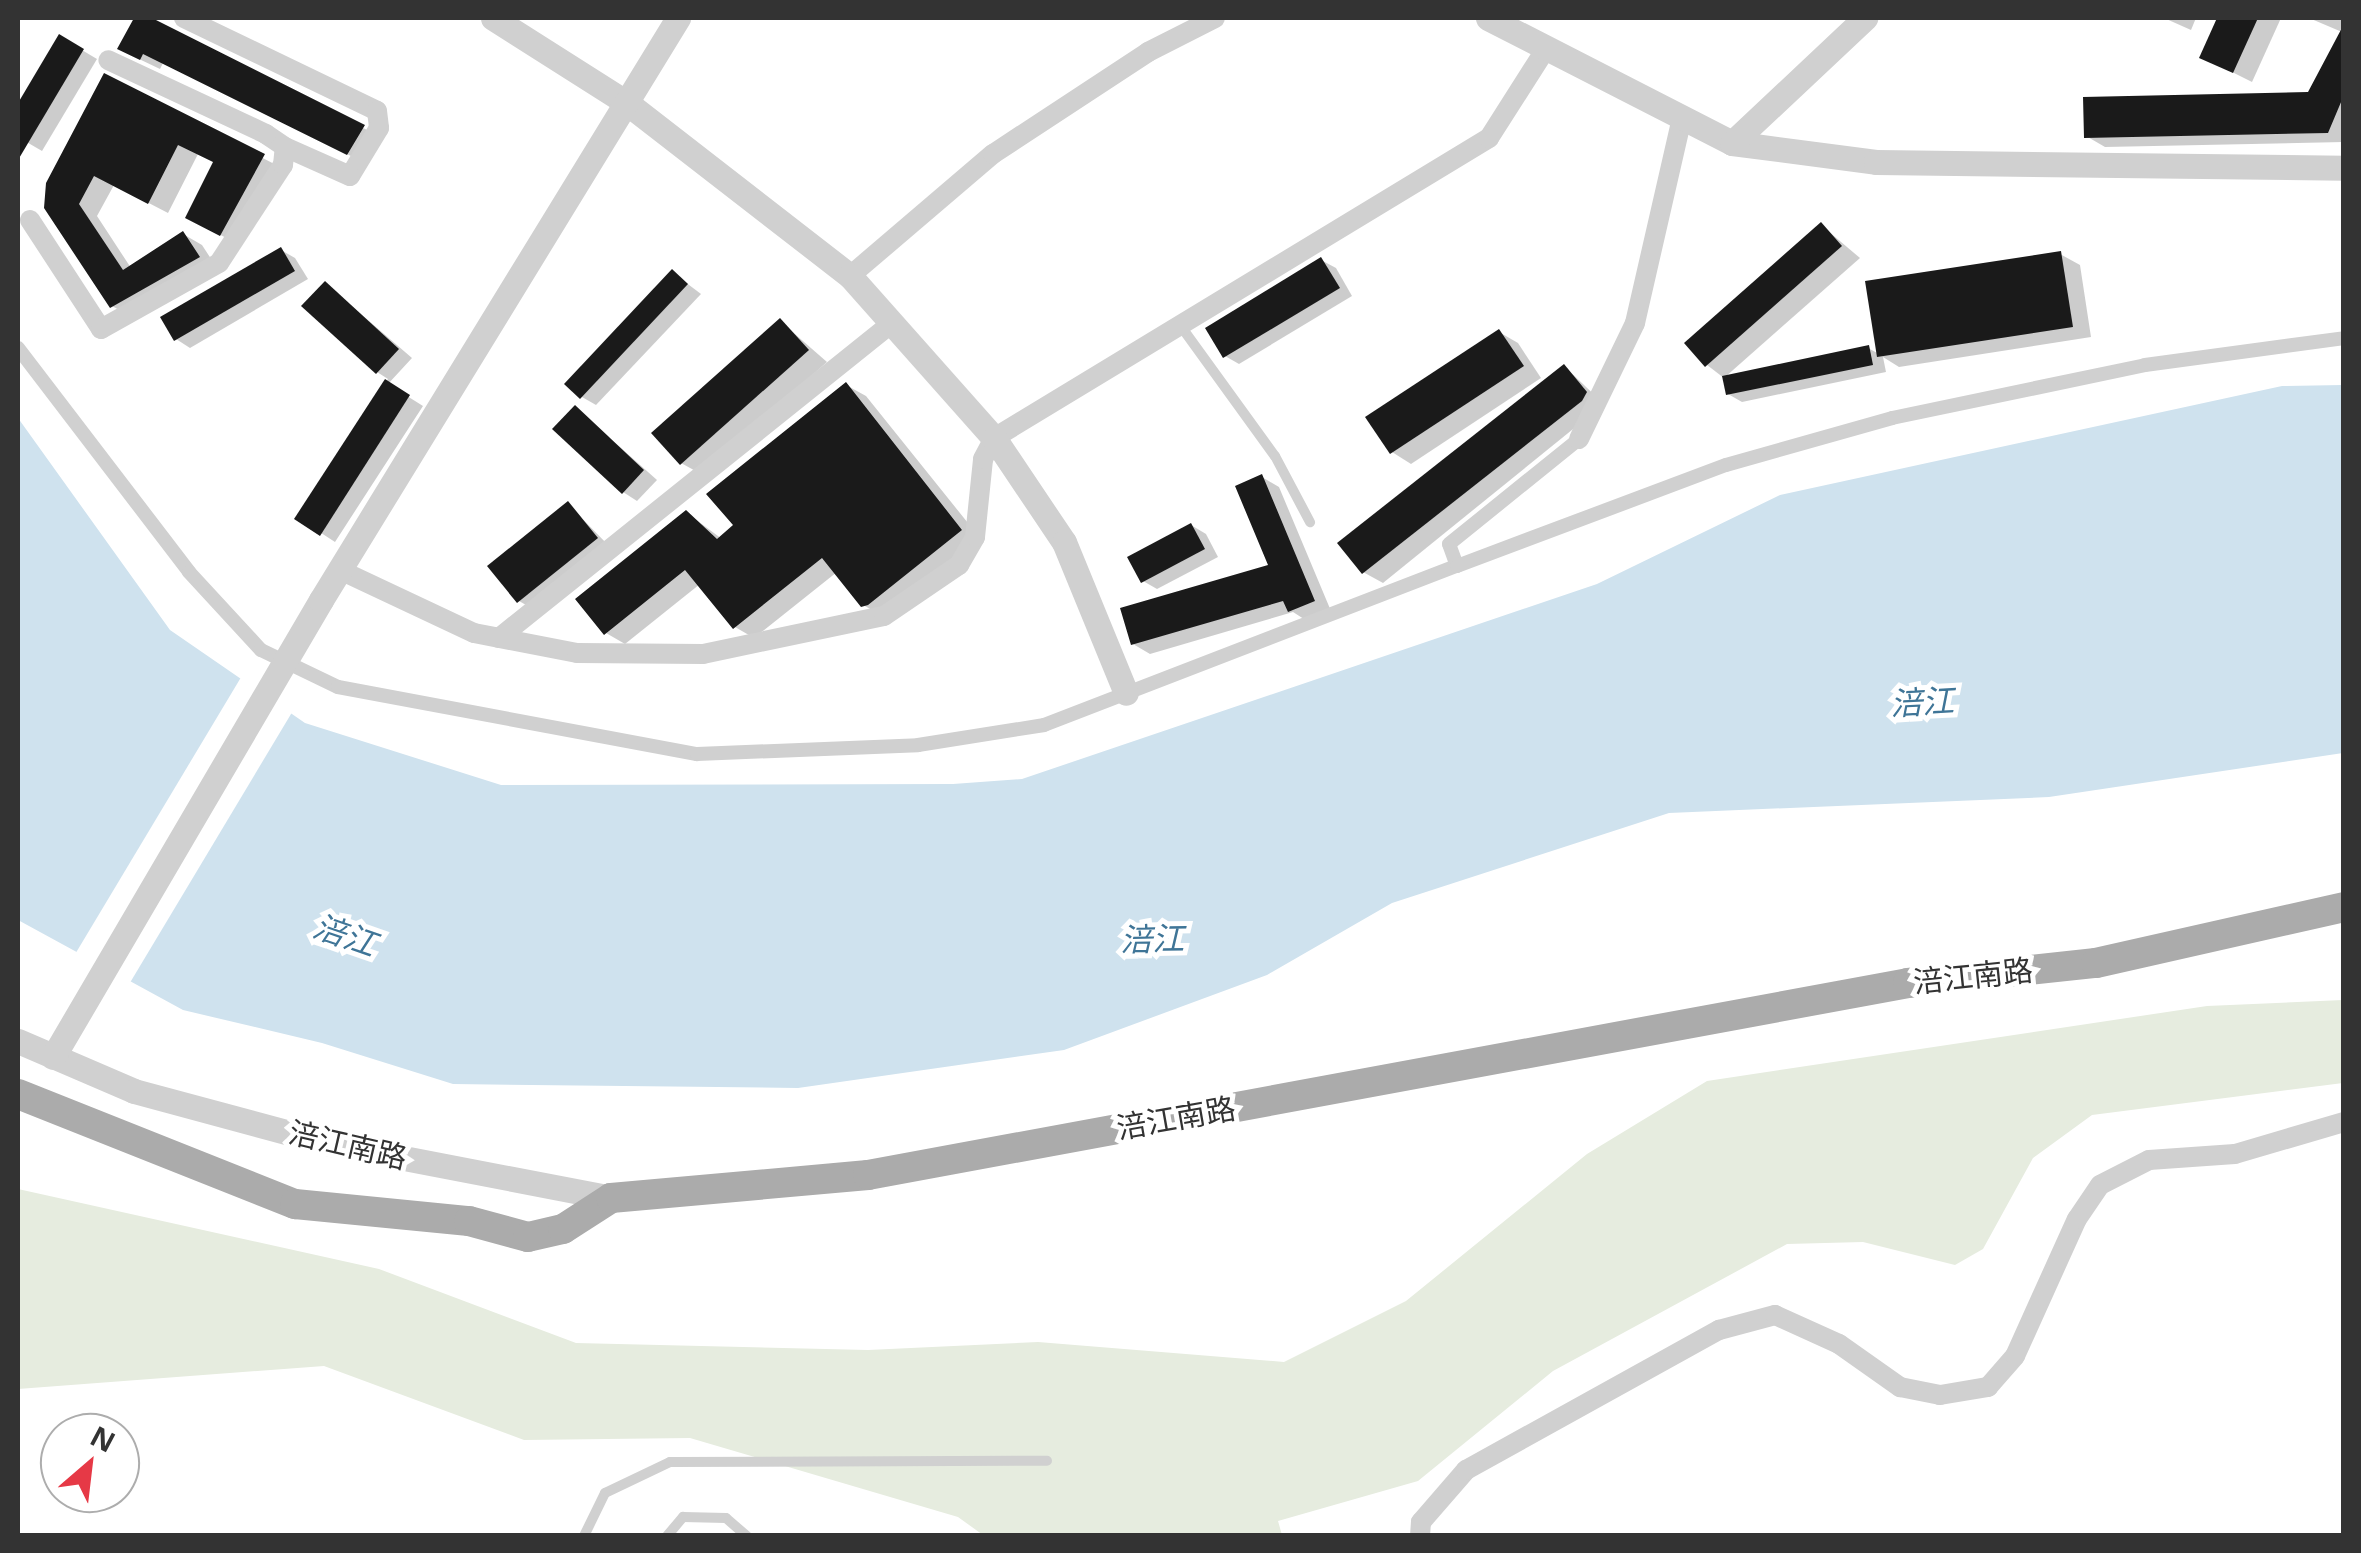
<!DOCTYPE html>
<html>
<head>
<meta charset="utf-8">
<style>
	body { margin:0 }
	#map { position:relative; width:2361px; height:1553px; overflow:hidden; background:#fff; font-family:"Noto Sans","Noto Sans SC",sans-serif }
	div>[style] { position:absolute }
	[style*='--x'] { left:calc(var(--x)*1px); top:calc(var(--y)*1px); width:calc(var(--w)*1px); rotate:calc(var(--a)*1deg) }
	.green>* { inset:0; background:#e6ecdf }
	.water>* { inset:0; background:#cfe2ee }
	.pier>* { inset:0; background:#fff }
	.shadow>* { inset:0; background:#0003 }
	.building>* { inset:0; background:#1a1a1a }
	.service>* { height:10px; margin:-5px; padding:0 5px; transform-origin:5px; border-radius:5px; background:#d0d0d0 }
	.pedestrian>* { height:14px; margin:-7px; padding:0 7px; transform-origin:7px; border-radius:7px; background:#d0d0d0 }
	.minor>* { height:20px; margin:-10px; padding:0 10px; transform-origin:10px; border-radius:10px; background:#d0d0d0 }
	.tertiary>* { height:25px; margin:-12.5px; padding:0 12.5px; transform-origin:12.5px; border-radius:12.5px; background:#d0d0d0 }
	.primary>* { height:30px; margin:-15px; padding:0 15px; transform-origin:15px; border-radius:15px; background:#ababab }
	span { translate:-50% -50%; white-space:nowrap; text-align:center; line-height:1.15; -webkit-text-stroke:10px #fff; paint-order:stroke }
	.street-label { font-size:30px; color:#333 }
	.water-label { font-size:32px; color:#3f7597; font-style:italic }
	.frame { position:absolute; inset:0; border:20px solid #333; pointer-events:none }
	.north { position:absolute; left:40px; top:1413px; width:100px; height:100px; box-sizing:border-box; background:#fff; border:2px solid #adadad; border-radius:50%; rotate:28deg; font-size:28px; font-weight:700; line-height:40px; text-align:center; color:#333 }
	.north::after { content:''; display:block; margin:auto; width:35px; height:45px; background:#e63946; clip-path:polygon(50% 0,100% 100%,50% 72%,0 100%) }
</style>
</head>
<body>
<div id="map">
	<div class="green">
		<div style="clip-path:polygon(2343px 1000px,2343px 1083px,2092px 1115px,2033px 1158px,1983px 1249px,1955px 1265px,1863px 1242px,1787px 1244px,1553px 1371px,1418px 1481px,1278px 1521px,1282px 1535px,983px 1535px,958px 1517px,690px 1438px,524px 1440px,324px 1366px,18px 1389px,18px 1189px,379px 1269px,576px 1343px,868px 1350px,1038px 1342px,1284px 1362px,1406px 1301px,1587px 1154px,1707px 1081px,2207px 1006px)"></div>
	</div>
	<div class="water">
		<div style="clip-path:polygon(2343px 385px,2343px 753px,2049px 797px,1669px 813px,1392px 903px,1267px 975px,1064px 1050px,798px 1088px,453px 1084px,322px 1043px,183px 1010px,18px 920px,18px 418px,170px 630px,305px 723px,501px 785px,953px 784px,1022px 779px,1597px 584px,1780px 495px,2282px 386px)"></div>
	</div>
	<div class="pier">
		<div style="clip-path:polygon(243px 674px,294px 709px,128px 986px,74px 956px)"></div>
	</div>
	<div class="shadow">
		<div style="clip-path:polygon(136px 18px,146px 18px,383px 138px,367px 164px,163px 63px,160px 69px,139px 59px,120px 48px)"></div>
		<div style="clip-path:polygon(2164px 18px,2196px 18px,2191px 30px)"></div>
		<div style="clip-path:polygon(2220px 18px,2281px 18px,2252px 82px,2202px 57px)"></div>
		<div style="clip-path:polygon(2309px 18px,2344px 18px,2344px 142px,2105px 147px,2086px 136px,2309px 95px,2342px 32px)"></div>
		<div style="clip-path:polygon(60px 37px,97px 59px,42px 151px,18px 137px,18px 108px)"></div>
		<div style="clip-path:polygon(105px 77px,282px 168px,240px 245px,207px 228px,216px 163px,198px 154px,168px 213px,114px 185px,97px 216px,131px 268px,183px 234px,202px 245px,217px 268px,132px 317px,112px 306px,47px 207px)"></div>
		<div style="clip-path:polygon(1821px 225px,1860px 258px,1724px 378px,1707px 365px)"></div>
		<div style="clip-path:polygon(281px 250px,295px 258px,308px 279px,190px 348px,176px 339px)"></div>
		<div style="clip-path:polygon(2060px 254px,2080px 265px,2091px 337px,1899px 367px,1883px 357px,1886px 372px,1742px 402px,1728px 394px,1868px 348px,1879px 354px)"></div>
		<div style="clip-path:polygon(1321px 260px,1336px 268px,1352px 296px,1239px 364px,1225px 356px)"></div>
		<div style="clip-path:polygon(672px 272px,701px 294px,596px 405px,582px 397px,567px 384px)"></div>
		<div style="clip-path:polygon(326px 284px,412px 358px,388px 384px,423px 406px,335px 542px,298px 518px,388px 379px,377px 372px)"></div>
		<div style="clip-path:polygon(780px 321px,827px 362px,701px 474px,681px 463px)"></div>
		<div style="clip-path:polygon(1499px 332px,1518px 343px,1541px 378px,1411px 464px,1392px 452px)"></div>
		<div style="clip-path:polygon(1565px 367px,1604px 404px,1383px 583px,1363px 572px)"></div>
		<div style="clip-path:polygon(846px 385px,866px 396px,980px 538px,883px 616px,863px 605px,837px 572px,754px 638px,735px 627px,700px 584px,625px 644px,606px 633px,687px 513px,722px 539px)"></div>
		<div style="clip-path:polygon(576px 408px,657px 480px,637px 501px,623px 492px)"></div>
		<div style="clip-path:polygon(1262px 477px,1279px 487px,1331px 611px,1307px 621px,1293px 612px,1150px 654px,1133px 644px,1272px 567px)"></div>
		<div style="clip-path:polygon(568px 504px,610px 547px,533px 609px,519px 601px)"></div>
		<div style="clip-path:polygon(1191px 525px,1206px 534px,1218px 557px,1157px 589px,1143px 581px)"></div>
	</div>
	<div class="building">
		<div style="clip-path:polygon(134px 18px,152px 18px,365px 125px,347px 155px,143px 54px,140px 60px,117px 49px)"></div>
		<div style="clip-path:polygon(2217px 18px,2258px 18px,2233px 73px,2199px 58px)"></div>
		<div style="clip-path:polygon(2344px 24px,2344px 95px,2328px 133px,2084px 138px,2083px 97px,2308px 92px)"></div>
		<div style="clip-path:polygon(59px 34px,84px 49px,18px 160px,18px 103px)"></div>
		<div style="clip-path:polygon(104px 73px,265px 154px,220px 236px,185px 218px,213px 162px,178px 145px,148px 204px,94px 176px,79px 204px,123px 270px,183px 231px,200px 257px,110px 308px,44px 208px,46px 183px)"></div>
		<div style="clip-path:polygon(1821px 222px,1842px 246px,1705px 367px,1684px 343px)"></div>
		<div style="clip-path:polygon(281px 247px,295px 271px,174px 341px,160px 317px)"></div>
		<div style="clip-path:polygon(2061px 251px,2073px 327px,1877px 357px,1865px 281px)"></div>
		<div style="clip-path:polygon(1321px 257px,1340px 288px,1223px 358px,1205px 328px)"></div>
		<div style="clip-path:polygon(672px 269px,688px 284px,580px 399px,564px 384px)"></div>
		<div style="clip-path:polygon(325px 281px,399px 349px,376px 374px,301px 306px)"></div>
		<div style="clip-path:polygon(780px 318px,809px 350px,680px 465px,651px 433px)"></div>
		<div style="clip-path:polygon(1499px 329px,1524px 366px,1390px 454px,1365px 417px)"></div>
		<div style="clip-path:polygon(1869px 345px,1873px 365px,1726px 395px,1722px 376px)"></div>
		<div style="clip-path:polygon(1564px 364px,1587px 392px,1582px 401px,1362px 574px,1337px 543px)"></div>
		<div style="clip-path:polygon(385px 379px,410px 395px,320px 536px,294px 519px)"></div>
		<div style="clip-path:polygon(846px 382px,962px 530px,868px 605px,861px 607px,822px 558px,733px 629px,685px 570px,604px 635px,575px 599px,686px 510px,717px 539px,733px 525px,706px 494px)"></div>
		<div style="clip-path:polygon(575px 405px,644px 470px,622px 494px,552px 429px)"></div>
		<div style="clip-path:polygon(1262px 474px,1315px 601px,1288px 612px,1283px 601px,1131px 645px,1120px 608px,1268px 565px,1235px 486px)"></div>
		<div style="clip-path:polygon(568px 501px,598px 538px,517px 603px,487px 566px)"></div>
		<div style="clip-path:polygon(1191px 523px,1205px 549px,1141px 583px,1127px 557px)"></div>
	</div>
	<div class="service">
		<div style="--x:1180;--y:325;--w:162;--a:54.1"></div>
		<div style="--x:1275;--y:456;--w:75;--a:62.1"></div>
		<div style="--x:584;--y:1536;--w:48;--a:-64"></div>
		<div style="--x:605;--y:1493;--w:72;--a:-25.5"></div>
		<div style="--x:670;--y:1462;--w:377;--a:-0.2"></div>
		<div style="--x:667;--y:1536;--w:25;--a:-50"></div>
		<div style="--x:683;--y:1517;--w:43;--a:1.3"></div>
		<div style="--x:726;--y:1518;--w:28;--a:41"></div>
	</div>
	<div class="pedestrian">
		<div style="--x:18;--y:348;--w:282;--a:52.6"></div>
		<div style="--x:189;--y:572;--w:106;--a:47.3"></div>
		<div style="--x:261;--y:650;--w:85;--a:25.7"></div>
		<div style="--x:338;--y:687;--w:365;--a:10.6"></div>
		<div style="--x:697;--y:754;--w:221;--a:-2.3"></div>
		<div style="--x:918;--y:745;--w:128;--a:-9"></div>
		<div style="--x:1044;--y:725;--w:443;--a:-21.1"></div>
		<div style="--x:1457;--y:566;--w:23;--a:-110"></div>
		<div style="--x:1449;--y:544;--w:167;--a:-38.9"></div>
		<div style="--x:1457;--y:566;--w:287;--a:-20.6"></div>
		<div style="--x:1726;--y:465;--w:173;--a:-15.8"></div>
		<div style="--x:1892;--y:418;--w:258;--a:-11.8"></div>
		<div style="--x:2145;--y:365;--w:201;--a:-7.7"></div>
	</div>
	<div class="minor">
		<div style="--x:184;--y:18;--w:214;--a:25.7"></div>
		<div style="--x:377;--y:111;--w:17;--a:83"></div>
		<div style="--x:379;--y:128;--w:56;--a:121.1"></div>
		<div style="--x:350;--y:176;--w:71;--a:-156"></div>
		<div style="--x:30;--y:220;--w:130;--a:56.9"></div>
		<div style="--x:101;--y:329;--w:135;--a:-29.2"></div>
		<div style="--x:219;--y:263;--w:117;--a:-56.9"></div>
		<div style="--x:283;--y:165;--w:18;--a:-84"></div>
		<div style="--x:285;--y:147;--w:23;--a:-146"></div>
		<div style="--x:266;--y:134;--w:174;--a:-154.9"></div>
		<div style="--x:850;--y:276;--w:188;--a:-40.5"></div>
		<div style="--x:993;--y:154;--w:186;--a:-33.3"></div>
		<div style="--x:1148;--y:52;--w:75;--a:-26.9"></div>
		<div style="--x:1579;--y:439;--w:129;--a:-64.2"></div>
		<div style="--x:1635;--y:323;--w:206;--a:-77.1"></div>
		<div style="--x:340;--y:570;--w:148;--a:25.2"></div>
		<div style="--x:474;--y:633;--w:105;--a:11"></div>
		<div style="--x:577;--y:653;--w:126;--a:0.5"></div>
		<div style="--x:703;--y:654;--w:185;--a:-11.9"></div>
		<div style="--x:884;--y:616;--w:91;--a:-34.2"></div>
		<div style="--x:959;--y:565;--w:32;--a:-60"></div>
		<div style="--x:975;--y:537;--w:78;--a:-84.1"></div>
		<div style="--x:983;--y:459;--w:24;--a:-62"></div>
		<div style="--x:994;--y:438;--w:579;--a:-31.22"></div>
		<div style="--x:1489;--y:138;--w:104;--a:-57.5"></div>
		<div style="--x:499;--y:638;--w:504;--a:-38.71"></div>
		<div style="--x:1420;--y:1536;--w:14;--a:-86"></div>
		<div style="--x:1421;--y:1522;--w:69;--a:-49.1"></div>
		<div style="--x:1466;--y:1470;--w:289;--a:-29"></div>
		<div style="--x:1719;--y:1330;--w:58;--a:-15"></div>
		<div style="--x:1775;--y:1315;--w:70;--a:24.4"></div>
		<div style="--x:1839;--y:1344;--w:75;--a:35.2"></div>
		<div style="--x:1900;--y:1387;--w:41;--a:11.3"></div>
		<div style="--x:1940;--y:1395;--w:49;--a:-9.5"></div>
		<div style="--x:1988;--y:1387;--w:41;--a:-48.9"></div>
		<div style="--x:2015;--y:1356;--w:150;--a:-65.7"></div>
		<div style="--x:2077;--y:1219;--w:41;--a:-55.9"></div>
		<div style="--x:2100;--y:1185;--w:55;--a:-27"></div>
		<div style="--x:2149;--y:1160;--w:86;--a:-4"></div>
		<div style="--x:2235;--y:1154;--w:114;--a:-16.4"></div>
	</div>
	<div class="tertiary">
		<div style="--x:493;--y:18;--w:159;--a:32.4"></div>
		<div style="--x:627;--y:103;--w:282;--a:37.8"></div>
		<div style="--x:850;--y:276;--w:217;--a:48.4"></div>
		<div style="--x:994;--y:438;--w:125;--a:56.1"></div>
		<div style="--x:1064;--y:542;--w:163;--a:67.7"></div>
		<div style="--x:1488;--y:18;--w:274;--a:27.1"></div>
		<div style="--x:1732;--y:143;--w:145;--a:7.5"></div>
		<div style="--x:1876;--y:162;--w:468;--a:0.7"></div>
		<div style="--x:1732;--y:143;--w:183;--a:-43.2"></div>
		<div style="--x:18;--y:1041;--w:126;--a:23.3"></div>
		<div style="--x:134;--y:1091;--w:204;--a:15.1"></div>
		<div style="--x:331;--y:1144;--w:285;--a:10.9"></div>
		<div style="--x:53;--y:1057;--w:530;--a:-59.61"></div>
		<div style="--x:321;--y:600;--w:683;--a:-58.47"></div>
	</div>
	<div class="primary">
		<div style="--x:18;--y:1094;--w:298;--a:21.7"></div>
		<div style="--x:295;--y:1204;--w:175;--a:5.6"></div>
		<div style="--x:469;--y:1221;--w:61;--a:15.2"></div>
		<div style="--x:528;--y:1237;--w:36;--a:-13"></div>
		<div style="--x:563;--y:1229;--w:57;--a:-32.9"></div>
		<div style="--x:611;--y:1198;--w:258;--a:-5.1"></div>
		<div style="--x:868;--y:1175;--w:1058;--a:-10.46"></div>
		<div style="--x:1908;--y:983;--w:189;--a:-6.1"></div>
		<div style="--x:2096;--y:963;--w:254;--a:-12.7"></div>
	</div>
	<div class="street-label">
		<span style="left:1973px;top:976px;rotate:-6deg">涪江南路</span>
		<span style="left:1176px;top:1118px;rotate:-10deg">涪江南路</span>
		<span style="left:348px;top:1145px;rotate:13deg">涪江南路</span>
	</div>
	<div class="water-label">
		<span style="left:1922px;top:702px;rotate:-3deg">涪江</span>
		<span style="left:345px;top:935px;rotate:19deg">涪江</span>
		<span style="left:1152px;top:939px;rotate:-1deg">涪江</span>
	</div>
	<div class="frame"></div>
	<div class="north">N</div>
</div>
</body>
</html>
